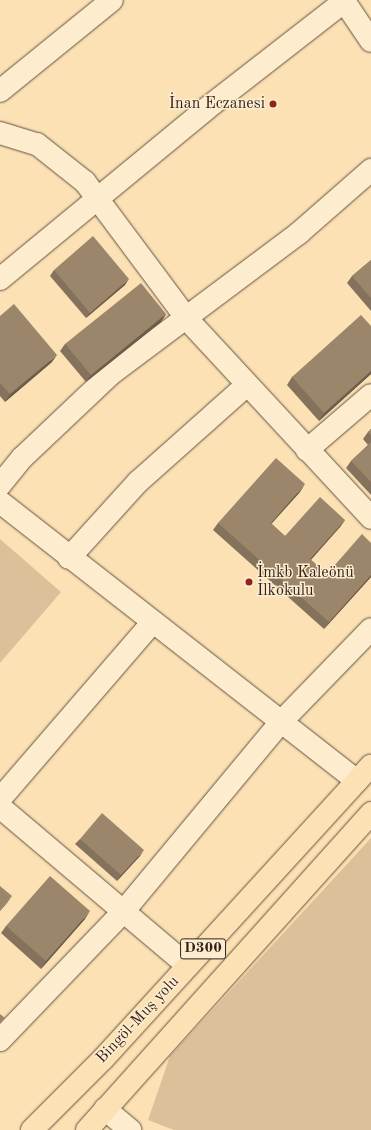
<!DOCTYPE html>
<html>
<head>
<meta charset="utf-8">
<style>
	body { margin:0 }
	#map { position:relative; width:371px; height:1130px; overflow:hidden; background:#fce1b4; font-family:"Old Standard TT",serif }
	div>[style] { position:absolute }
	[style*='--x'] { left:calc(var(--x)*1px); top:calc(var(--y)*1px); width:calc(var(--w)*1px); rotate:calc(var(--a)*1deg) }
	.green>* { inset:0; background:#dac19a }
	.roads { filter:drop-shadow(0 0 1px #645242) drop-shadow(0 0 1px #645242) }
	.minor>* { height:22px; margin:-11px; padding:0 11px; transform-origin:11px; border-radius:11px; background:#fdecce }
	.highway>* { height:22px; margin:-11px; padding:0 11px; transform-origin:11px; border-radius:11px; background:#fce1b4 }
	.wall>* { inset:0; background:#85725c }
	.shaded-wall>* { inset:0; background:#6c5d4b }
	.building>* { inset:0; background:#9b856b }
	.dots>* { width:11px; height:11px; translate:-50% -50%; box-sizing:border-box; border:2px solid #fdecce; border-radius:50% }
	span { translate:-50% -50%; white-space:nowrap; text-align:center; line-height:1.15; -webkit-text-stroke:3px #fdecce; paint-order:stroke }
	.shield-label span { padding:1px 3px; background:#fdecce; border:1px solid; border-radius:3px; -webkit-text-stroke-width:0 }
	.shield-label { font-size:15px; color:#32221c; font-weight:700 }
	.poi-label { font-size:16px; color:#32221c }
	.right { translate:-100% -50%; text-align:right }
	.left { translate:0 -50%; text-align:left }
	.street-label { font-size:16px; color:#32221c }
</style>
</head>
<body>
<div id="map">
	<div class="green">
		<div style="clip-path:polygon(0 539px,61px 592px,0 663px)"></div>
		<div style="clip-path:polygon(371px 838px,371px 1130px,174px 1130px,148px 1120px,170px 1056px)"></div>
	</div>
	<div class="roads">
		<div class="minor">
			<div style="--x:344;--y:1;--w:48;--a:56"></div>
			<div style="--x:0;--y:91;--w:144;--a:-39.1"></div>
			<div style="--x:0;--y:133;--w:39;--a:17"></div>
			<div style="--x:37;--y:144;--w:61;--a:38.4"></div>
			<div style="--x:85;--y:182;--w:171;--a:53.3"></div>
			<div style="--x:187;--y:319;--w:271;--a:47.2"></div>
			<div style="--x:0;--y:279;--w:267;--a:-39.5"></div>
			<div style="--x:206;--y:109;--w:177;--a:-37.9"></div>
			<div style="--x:307;--y:450;--w:84;--a:-40.7"></div>
			<div style="--x:0;--y:485;--w:35;--a:-51"></div>
			<div style="--x:22;--y:458;--w:124;--a:-43.4"></div>
			<div style="--x:112;--y:373;--w:234;--a:-36.8"></div>
			<div style="--x:299;--y:233;--w:96;--a:-41.2"></div>
			<div style="--x:0;--y:502;--w:453;--a:38"></div>
			<div style="--x:69;--y:558;--w:103;--a:-47.8"></div>
			<div style="--x:138;--y:482;--w:146;--a:-41.7"></div>
			<div style="--x:0;--y:799;--w:234;--a:-49.2"></div>
			<div style="--x:0;--y:807;--w:246;--a:40.2"></div>
			<div style="--x:0;--y:1040;--w:178;--a:-46.1"></div>
			<div style="--x:123;--y:912;--w:247;--a:-50.3"></div>
			<div style="--x:281;--y:722;--w:129;--a:-45.9"></div>
			<div style="--x:105;--y:1109;--w:33;--a:40"></div>
		</div>
		<div class="highway">
			<div style="--x:32;--y:1130;--w:100;--a:-45"></div>
			<div style="--x:103;--y:1059;--w:397;--a:-47.6"></div>
			<div style="--x:87;--y:1130;--w:426;--a:-48.1"></div>
		</div>
	</div>
	<div class="wall">
		<div style="clip-path:polygon(371px 260px,371px 311px,347px 283px,352px 276px)"></div>
		<div style="clip-path:polygon(54px 270px,125px 285px,86px 318px,50px 276px)"></div>
		<div style="clip-path:polygon(166px 314px,161px 322px,86px 382px,60px 351px,65px 344px)"></div>
		<div style="clip-path:polygon(0 316px,52px 362px,5px 402px,0 396px)"></div>
		<div style="clip-path:polygon(371px 326px,371px 374px,319px 421px,287px 385px,292px 377px)"></div>
		<div style="clip-path:polygon(371px 429px,371px 495px,346px 468px,351px 461px,368px 445px,363px 439px,368px 432px)"></div>
		<div style="clip-path:polygon(300px 492px,271px 524px,285px 536px,345px 520px,340px 527px,311px 560px,327px 574px,371px 543px,371px 577px,324px 629px,213px 530px,218px 523px)"></div>
		<div style="clip-path:polygon(80px 839px,140px 856px,117px 881px,75px 844px)"></div>
		<div style="clip-path:polygon(85px 919px,41px 969px,1px 933px,6px 926px)"></div>
	</div>
	<div class="shaded-wall">
		<div style="clip-path:polygon(129px 279px,125px 285px,86px 318px,90px 313px)"></div>
		<div style="clip-path:polygon(166px 314px,161px 322px,86px 382px,91px 375px)"></div>
		<div style="clip-path:polygon(57px 355px,52px 362px,5px 402px,10px 394px)"></div>
		<div style="clip-path:polygon(371px 371px,371px 374px,319px 421px,324px 413px)"></div>
		<div style="clip-path:polygon(305px 484px,300px 492px,265px 531px,271px 523px)"></div>
		<div style="clip-path:polygon(345px 520px,340px 527px,305px 566px,310px 559px)"></div>
		<div style="clip-path:polygon(371px 575px,371px 577px,324px 629px,329px 622px)"></div>
		<div style="clip-path:polygon(144px 850px,140px 856px,117px 881px,121px 875px)"></div>
		<div style="clip-path:polygon(12px 896px,7px 903px,0 911px,0 910px)"></div>
		<div style="clip-path:polygon(90px 911px,85px 919px,41px 969px,46px 961px)"></div>
	</div>
	<div class="building">
		<div style="clip-path:polygon(93px 236px,129px 279px,90px 313px,54px 270px)"></div>
		<div style="clip-path:polygon(371px 260px,371px 298px,352px 276px)"></div>
		<div style="clip-path:polygon(141px 283px,166px 314px,91px 375px,65px 344px)"></div>
		<div style="clip-path:polygon(14px 304px,57px 355px,10px 394px,0 383px,0 316px)"></div>
		<div style="clip-path:polygon(361px 315px,371px 326px,371px 371px,324px 413px,292px 377px)"></div>
		<div style="clip-path:polygon(371px 429px,371px 435px,368px 432px)"></div>
		<div style="clip-path:polygon(371px 442px,371px 482px,351px 461px)"></div>
		<div style="clip-path:polygon(276px 458px,305px 484px,271px 523px,285px 536px,320px 497px,345px 520px,310px 559px,327px 574px,362px 534px,371px 543px,371px 575px,329px 622px,218px 523px)"></div>
		<div style="clip-path:polygon(102px 813px,144px 850px,121px 875px,80px 839px)"></div>
		<div style="clip-path:polygon(50px 876px,90px 911px,46px 961px,6px 926px)"></div>
		<div style="clip-path:polygon(0 886px,12px 896px,0 910px)"></div>
		<div style="clip-path:polygon(0 1014px,5px 1018px,0 1023px)"></div>
	</div>
	<div class="dots">
		<div style="left:273px;top:104px;background:#8f2418"></div>
		<div style="left:249px;top:582px;background:#8f2418"></div>
	</div>
	<div class="shield-label">
		<span style="left:203px;top:949px">D300</span>
	</div>
	<div class="poi-label">
		<span class="right" style="left:265px;top:104px">İnan Eczanesi</span>
		<span class="left" style="left:257px;top:582px">İmkb Kaleönü<br>İlkokulu</span>
	</div>
	<div class="street-label">
		<span style="left:138px;top:1020px;rotate:-47deg">Bingöl-Muş yolu</span>
	</div>
</div>
</body>
</html>
